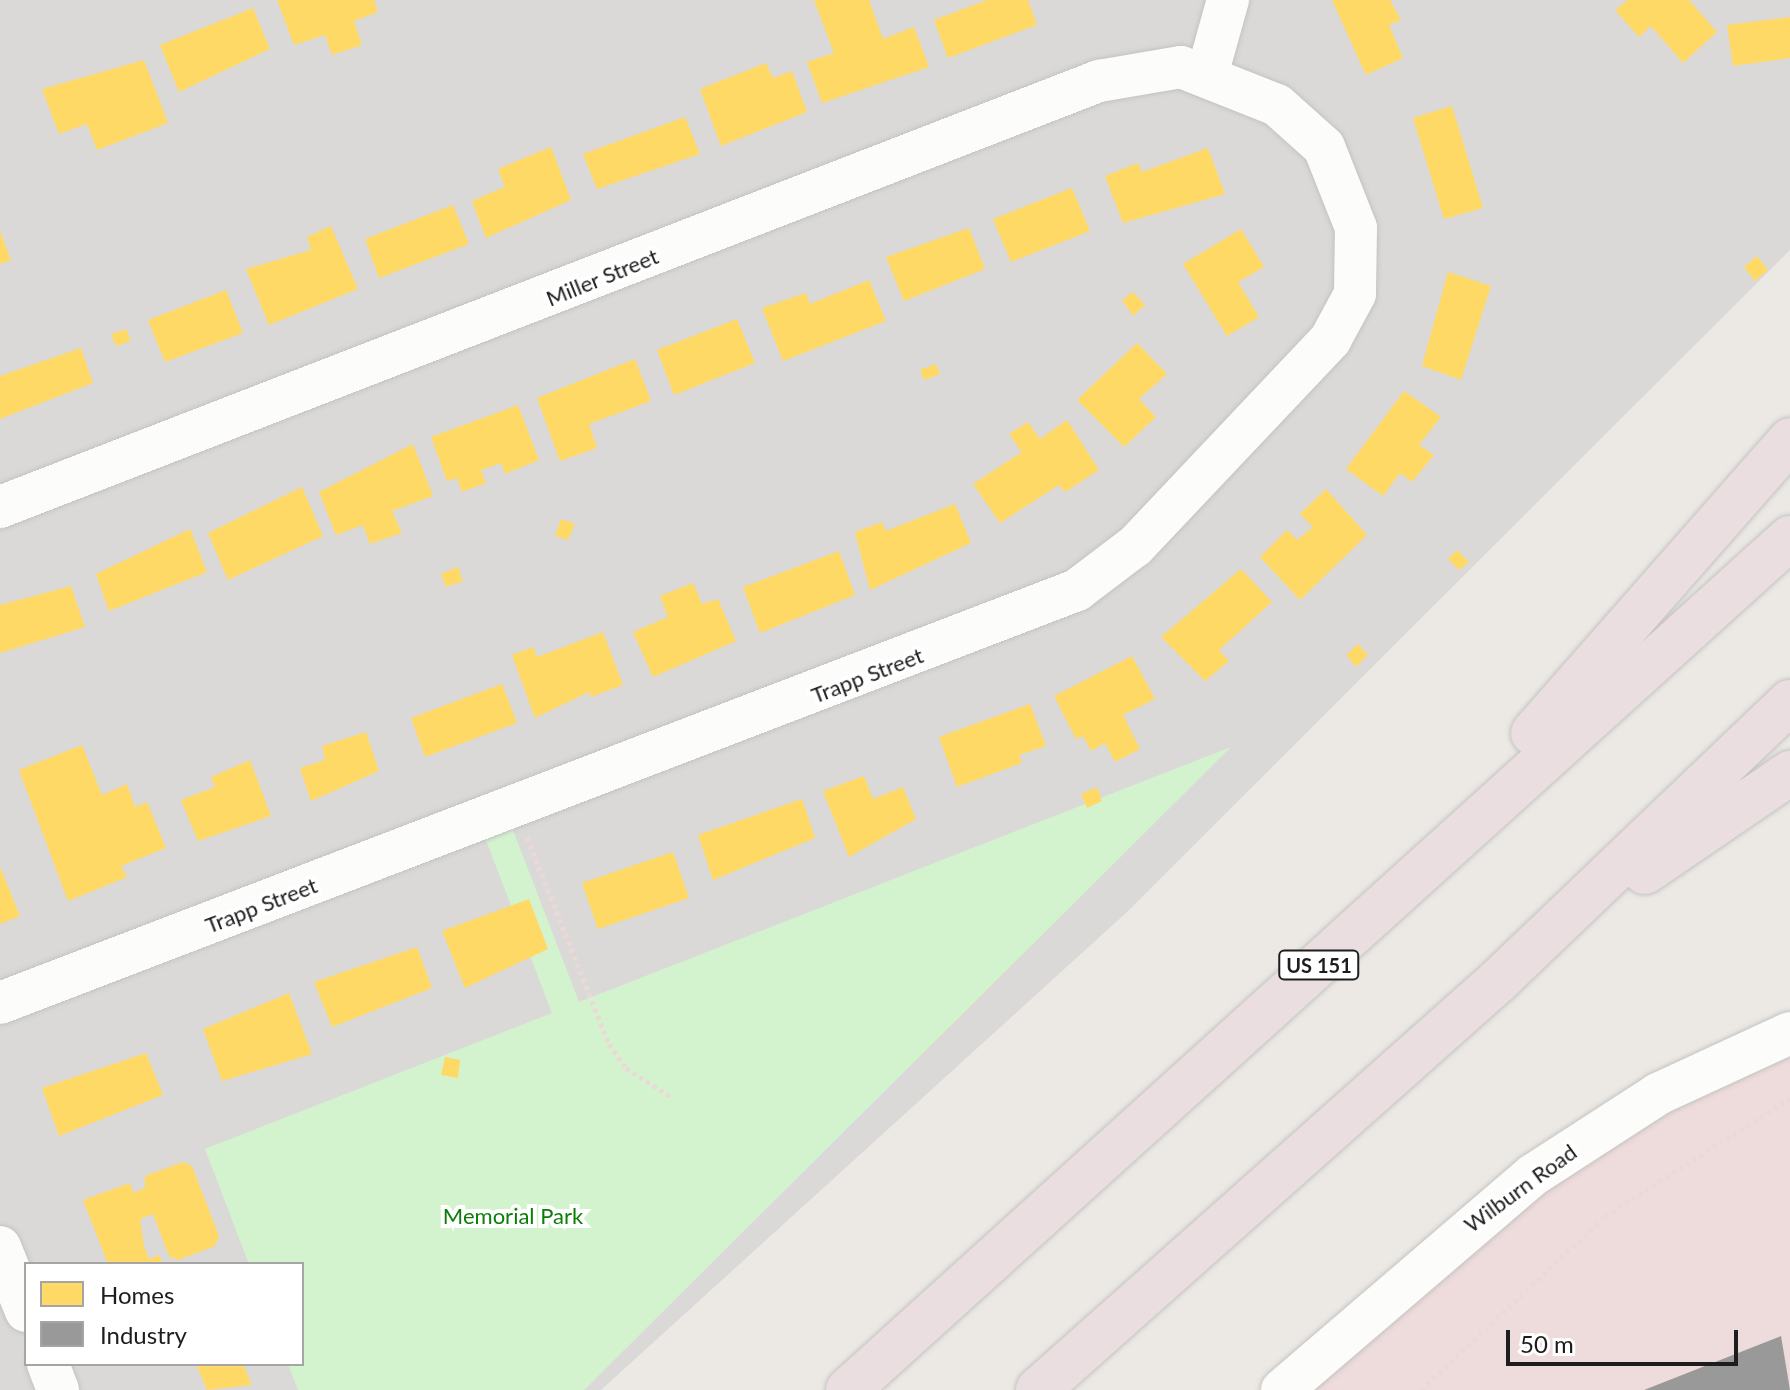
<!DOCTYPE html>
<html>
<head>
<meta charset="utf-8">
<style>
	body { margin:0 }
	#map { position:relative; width:1790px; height:1390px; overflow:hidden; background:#ece9e5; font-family:Lato,sans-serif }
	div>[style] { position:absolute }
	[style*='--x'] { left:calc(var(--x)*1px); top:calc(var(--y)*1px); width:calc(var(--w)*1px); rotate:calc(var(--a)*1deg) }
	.residential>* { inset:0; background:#dbd9d7 }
	.commercial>* { inset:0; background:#eedbdb }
	.park>* { inset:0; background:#d3f3ce }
	.homes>* { inset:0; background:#ffd966 }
	.industry>* { inset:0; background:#999 }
	.path>* { height:5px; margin-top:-2.5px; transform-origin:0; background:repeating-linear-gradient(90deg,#ebd8d7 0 4px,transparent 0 8px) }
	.roads { filter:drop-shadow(0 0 2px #c4c3c1) drop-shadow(0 0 2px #c4c3c1) }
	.minor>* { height:42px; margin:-21px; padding:0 21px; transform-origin:21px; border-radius:21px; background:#fcfcfb }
	.highway>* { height:44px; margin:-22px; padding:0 22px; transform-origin:22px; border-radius:22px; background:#eadee1 }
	span { translate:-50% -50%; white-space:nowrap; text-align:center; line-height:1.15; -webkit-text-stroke:8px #fff; paint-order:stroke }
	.shield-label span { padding:2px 6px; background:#fff; border:2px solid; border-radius:6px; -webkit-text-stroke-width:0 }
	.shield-label { font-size:20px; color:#1d1d1d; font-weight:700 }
	.street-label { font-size:22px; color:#1d1d1d }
	.park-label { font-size:22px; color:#0c7e07 }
	.legend { position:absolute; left:24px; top:1262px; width:280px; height:104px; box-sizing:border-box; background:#fff; border:2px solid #a5a5a5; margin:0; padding:10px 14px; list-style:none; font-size:24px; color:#1d1d1d }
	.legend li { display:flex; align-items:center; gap:16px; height:40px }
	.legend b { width:40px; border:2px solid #a5a5a5 }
	.scale { position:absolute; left:1506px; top:1330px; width:232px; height:36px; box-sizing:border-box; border:4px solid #1d1d1d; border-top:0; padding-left:10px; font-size:24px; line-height:28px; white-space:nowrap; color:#1d1d1d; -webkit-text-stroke:6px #fff; paint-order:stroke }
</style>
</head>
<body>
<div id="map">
	<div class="residential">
		<div style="clip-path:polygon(evenodd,0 0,1790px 0,1790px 250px,1126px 913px,601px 1390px,0 1390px,0 0,26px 1264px,302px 1264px,302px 1364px,26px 1364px,26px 1264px)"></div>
	</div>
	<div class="commercial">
		<div style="clip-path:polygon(1790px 1033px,1790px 1390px,1282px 1390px,1443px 1247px)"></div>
	</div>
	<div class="park">
		<div style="clip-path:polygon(1231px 747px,584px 1390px,298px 1390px,288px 1364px,302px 1364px,302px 1264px,249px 1264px,205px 1149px,552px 1013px,484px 835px,511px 825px,579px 1002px)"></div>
	</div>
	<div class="homes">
		<div style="clip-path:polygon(277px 0,374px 0,378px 12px,354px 21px,362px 45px,332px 55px,325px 35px,294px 45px)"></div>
		<div style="clip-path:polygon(814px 0,869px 0,883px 39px,914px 27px,929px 67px,822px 103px,807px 62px,834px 53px)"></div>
		<div style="clip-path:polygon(987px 0,1028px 0,1037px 25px,948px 58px,934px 20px)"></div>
		<div style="clip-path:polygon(1332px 0,1390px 0,1401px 20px,1389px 25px,1403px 58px,1366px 75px)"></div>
		<div style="clip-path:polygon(1628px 0,1689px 0,1717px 32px,1683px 63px,1651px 26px,1639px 37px,1615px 10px)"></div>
		<div style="clip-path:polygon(253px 8px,270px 49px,179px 92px,160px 45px)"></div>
		<div style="clip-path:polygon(1790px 17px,1790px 58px,1733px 66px,1727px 25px)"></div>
		<div style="clip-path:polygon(144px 60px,168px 123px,97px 150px,87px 124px,59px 134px,42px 89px)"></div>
		<div style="clip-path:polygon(766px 63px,773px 78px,792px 71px,807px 112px,721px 146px,700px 89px)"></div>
		<div style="clip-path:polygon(1452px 106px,1483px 208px,1444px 219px,1413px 118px)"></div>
		<div style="clip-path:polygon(685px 117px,700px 154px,597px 189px,583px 154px)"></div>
		<div style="clip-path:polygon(551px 147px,571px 200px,486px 238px,472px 201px,505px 187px,498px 169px)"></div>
		<div style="clip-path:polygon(1208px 148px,1225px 194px,1123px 223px,1105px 176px,1138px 163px,1142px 172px)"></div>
		<div style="clip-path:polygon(1072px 188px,1090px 231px,1011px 262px,993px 219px)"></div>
		<div style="clip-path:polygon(453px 205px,469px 244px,379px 278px,365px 239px)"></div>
		<div style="clip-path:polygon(331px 226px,358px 289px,269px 325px,246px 269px,311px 250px,307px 237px)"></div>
		<div style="clip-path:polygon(969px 228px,985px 269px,904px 301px,886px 257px)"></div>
		<div style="clip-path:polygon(1241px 229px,1264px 267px,1238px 282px,1259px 317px,1227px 336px,1183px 264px)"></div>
		<div style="clip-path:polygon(0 231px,11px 260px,0 264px)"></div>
		<div style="clip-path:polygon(1757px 256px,1768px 270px,1755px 281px,1744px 267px)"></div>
		<div style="clip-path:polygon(1448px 272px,1491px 286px,1461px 380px,1422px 366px)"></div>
		<div style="clip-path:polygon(869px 280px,886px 321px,783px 361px,762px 308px,806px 293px,810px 304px)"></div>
		<div style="clip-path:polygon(226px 290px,243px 333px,165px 362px,148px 320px)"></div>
		<div style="clip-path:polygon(1133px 292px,1145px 305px,1133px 316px,1122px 300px)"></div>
		<div style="clip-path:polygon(737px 319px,755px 363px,674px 395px,657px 350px)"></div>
		<div style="clip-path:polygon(126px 329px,131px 341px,116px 346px,111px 334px)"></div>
		<div style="clip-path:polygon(1137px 343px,1167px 374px,1139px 399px,1156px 417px,1124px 447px,1077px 400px)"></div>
		<div style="clip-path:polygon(81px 348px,93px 383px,0 419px,0 376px)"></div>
		<div style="clip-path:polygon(635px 359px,651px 401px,589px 424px,597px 448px,560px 461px,537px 398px)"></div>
		<div style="clip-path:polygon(936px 364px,940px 374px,924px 380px,920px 370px)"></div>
		<div style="clip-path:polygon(1404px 391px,1441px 417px,1419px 445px,1434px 455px,1412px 482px,1400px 473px,1383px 496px,1346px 469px)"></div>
		<div style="clip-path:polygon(518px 405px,539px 460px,505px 474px,501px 463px,481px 470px,486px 483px,462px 492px,457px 478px,447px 481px,431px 437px)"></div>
		<div style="clip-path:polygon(1067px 420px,1099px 470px,1065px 492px,1059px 485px,1000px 523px,973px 484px,1022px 452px,1009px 434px,1028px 422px,1040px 439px)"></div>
		<div style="clip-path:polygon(413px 444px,433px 496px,392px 511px,402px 533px,370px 544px,363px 525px,336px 535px,319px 492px)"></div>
		<div style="clip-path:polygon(302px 487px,323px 536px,228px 580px,208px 533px)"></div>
		<div style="clip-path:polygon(1326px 489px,1367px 535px,1300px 600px,1260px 557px,1287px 530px,1297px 540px,1313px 527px,1300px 514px)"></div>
		<div style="clip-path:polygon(955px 504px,971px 543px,870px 590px,855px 532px,882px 522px,886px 531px)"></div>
		<div style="clip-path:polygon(561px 519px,575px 524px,568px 540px,555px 536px)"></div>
		<div style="clip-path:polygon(190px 529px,207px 572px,109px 611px,96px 574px)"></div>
		<div style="clip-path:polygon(1457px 550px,1469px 562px,1459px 570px,1448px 559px)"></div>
		<div style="clip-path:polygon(839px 551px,855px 595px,760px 633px,743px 587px)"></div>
		<div style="clip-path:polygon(458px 567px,463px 581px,446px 587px,441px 574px)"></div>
		<div style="clip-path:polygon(1241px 569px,1272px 602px,1219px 650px,1229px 661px,1205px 681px,1161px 637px)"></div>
		<div style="clip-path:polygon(693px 583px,702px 604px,718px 599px,736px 641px,653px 677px,633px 632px,668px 617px,660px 596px)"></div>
		<div style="clip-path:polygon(71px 586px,85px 627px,0 653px,0 605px)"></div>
		<div style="clip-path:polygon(603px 632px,623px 685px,591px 697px,589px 692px,535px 718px,512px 655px,533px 647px,537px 657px)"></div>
		<div style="clip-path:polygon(1358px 644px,1368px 655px,1356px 667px,1346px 655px)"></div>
		<div style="clip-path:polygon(1132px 656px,1155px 699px,1123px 715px,1140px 749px,1115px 762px,1105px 743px,1091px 751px,1083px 736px,1076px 739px,1054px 696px)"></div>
		<div style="clip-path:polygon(502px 684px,517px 723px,425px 757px,411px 718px)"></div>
		<div style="clip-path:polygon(1030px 704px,1046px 746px,1019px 755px,1022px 763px,957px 787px,939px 737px)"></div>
		<div style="clip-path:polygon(366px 732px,379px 771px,311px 801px,300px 768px,325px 760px,322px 746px)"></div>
		<div style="clip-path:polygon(82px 745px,102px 795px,127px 784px,135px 807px,147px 802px,166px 848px,121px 866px,127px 877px,68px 901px,19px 770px)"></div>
		<div style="clip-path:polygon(250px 760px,271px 816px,198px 841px,181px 800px,215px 787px,211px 777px)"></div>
		<div style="clip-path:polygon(864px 776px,873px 799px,903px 787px,916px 819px,849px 857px,823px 791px)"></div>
		<div style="clip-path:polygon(1097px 787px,1102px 801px,1087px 808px,1081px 794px)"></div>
		<div style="clip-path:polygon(802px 799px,815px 838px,713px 880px,698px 835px)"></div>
		<div style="clip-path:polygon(673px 852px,689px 898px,598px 929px,582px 883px)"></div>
		<div style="clip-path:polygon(0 867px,20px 916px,0 924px)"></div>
		<div style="clip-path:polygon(529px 899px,548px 949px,465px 988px,442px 931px)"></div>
		<div style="clip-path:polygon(417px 947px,432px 988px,332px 1027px,314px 982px)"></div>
		<div style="clip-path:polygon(289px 993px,312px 1054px,222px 1081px,203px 1029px)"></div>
		<div style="clip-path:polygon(146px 1053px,163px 1095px,59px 1136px,42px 1088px)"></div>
		<div style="clip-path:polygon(445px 1057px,460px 1060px,458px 1078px,441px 1075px)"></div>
		<div style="clip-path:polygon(183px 1162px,192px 1166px,219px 1236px,215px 1246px,178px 1260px,169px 1256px,153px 1214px,140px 1219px,144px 1246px,149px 1259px,159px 1255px,163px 1264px,108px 1264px,83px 1200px,130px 1183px,133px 1193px,145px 1188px,145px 1176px)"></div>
		<div style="clip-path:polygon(196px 1364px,243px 1364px,252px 1385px,207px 1390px)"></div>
	</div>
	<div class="industry">
		<div style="clip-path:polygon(1781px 1336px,1790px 1390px,1644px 1390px)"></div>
	</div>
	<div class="path">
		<div style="--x:527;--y:837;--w:223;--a:68.4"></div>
		<div style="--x:609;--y:1044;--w:29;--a:55"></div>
		<div style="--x:626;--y:1068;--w:56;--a:32.6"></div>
		<div style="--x:1421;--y:1390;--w:253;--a:-43.4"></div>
		<div style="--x:1605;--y:1216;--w:219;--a:-32.5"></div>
	</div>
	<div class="roads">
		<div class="minor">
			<div style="--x:1207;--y:75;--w:78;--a:-74.4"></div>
			<div style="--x:0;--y:507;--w:1179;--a:-21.19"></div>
			<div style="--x:1099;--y:81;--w:83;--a:-9.7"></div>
			<div style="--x:1181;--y:67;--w:103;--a:21.6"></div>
			<div style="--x:1277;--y:105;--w:63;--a:41.8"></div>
			<div style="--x:1324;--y:147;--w:87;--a:68.4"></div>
			<div style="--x:1356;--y:228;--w:66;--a:90.9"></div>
			<div style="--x:1355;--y:294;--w:52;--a:118.5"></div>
			<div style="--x:1330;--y:340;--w:284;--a:133.4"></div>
			<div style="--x:1135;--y:546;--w:73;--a:142.8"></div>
			<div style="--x:1077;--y:590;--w:1153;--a:159.02"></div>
			<div style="--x:0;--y:1247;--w:69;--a:67.9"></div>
			<div style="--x:48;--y:1364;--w:28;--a:69"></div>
			<div style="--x:1282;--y:1390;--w:330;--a:-40.6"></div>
			<div style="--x:1533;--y:1175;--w:149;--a:-32.9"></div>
			<div style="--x:1658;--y:1094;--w:145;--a:-24.8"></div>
		</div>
		<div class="highway">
			<div style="--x:1533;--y:733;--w:390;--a:-48.7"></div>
			<div style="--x:1645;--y:872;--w:176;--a:-34.3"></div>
			<div style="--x:848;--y:1390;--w:1270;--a:-42.13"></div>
			<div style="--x:1038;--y:1390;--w:616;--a:-41.64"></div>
			<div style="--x:1498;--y:981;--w:404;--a:-43.7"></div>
		</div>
	</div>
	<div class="shield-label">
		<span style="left:1319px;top:965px">US 151</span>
	</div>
	<div class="street-label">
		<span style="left:602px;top:277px;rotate:-22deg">Miller Street</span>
		<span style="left:867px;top:675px;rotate:-21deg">Trapp Street</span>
		<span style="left:261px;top:905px;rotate:-21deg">Trapp Street</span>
		<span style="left:1520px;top:1188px;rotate:-36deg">Wilburn Road</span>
	</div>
	<div class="park-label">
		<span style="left:513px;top:1216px">Memorial Park</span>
	</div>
	<ul class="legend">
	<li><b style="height:22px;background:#ffd966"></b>Homes</li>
	<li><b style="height:22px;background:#999"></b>Industry</li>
	</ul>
	<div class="scale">50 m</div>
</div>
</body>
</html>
